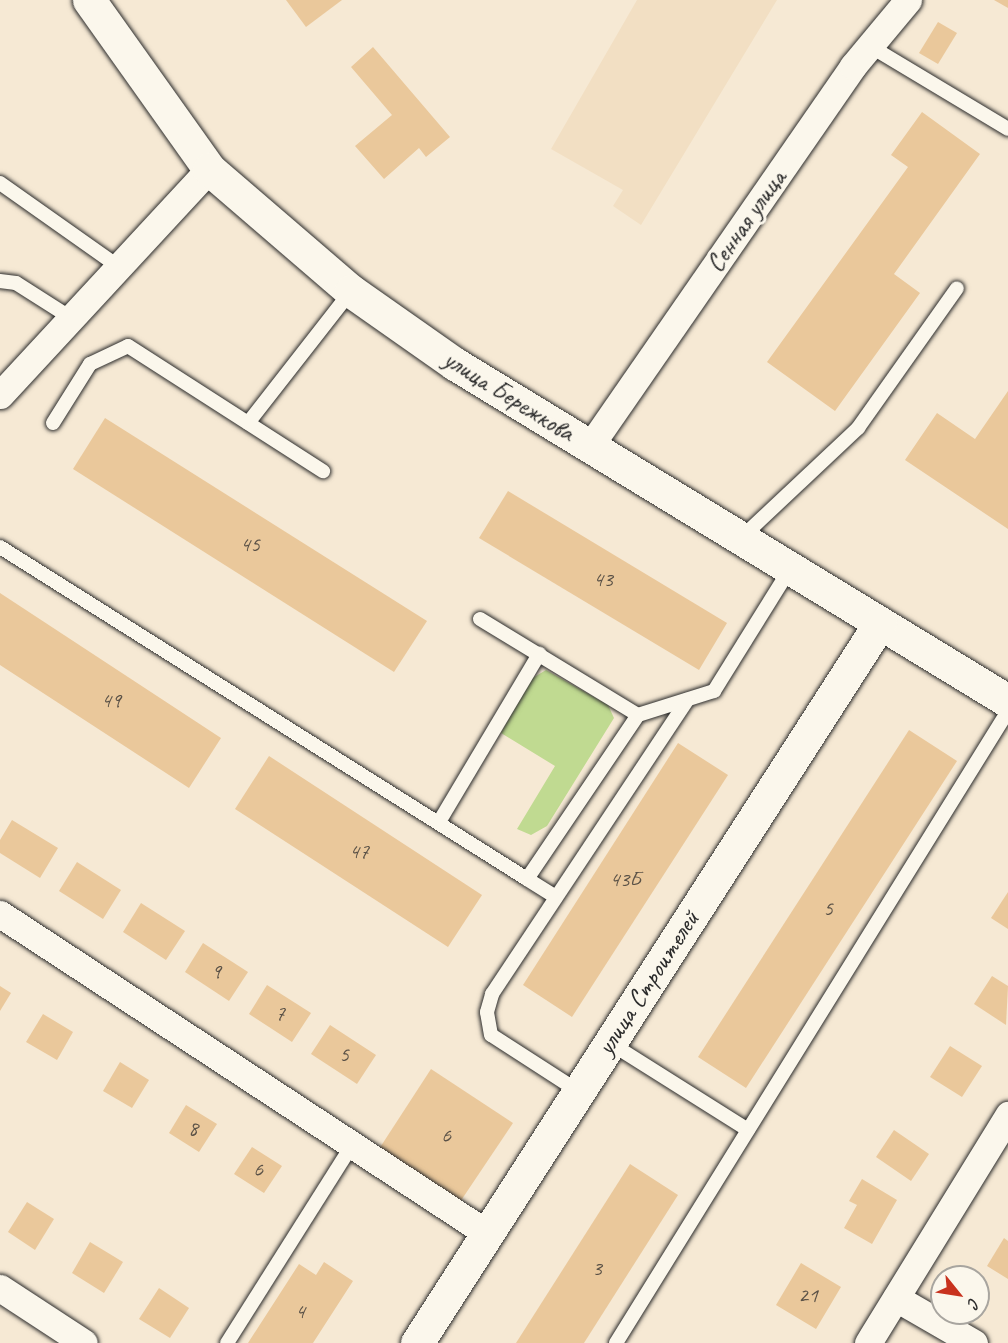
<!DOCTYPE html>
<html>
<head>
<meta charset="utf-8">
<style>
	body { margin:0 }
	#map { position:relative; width:1008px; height:1343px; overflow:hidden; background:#f6e9d4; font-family:Caveat,sans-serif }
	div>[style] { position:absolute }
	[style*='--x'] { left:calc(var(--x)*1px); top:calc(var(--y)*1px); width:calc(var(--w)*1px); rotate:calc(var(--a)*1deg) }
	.built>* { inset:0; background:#f2dfc3 }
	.green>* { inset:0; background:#c0da91 }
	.building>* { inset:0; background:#eac89b }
	.roads { filter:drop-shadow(0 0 2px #2b2b2b) drop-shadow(0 0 2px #2b2b2b) }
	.lane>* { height:14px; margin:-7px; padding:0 7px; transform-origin:7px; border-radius:7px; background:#fbf7ec }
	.street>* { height:27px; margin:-13.5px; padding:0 13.5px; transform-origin:13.5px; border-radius:13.5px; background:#fbf7ec }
	.secondary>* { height:33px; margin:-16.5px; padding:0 16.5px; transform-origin:16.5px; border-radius:16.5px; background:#fbf7ec }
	span { translate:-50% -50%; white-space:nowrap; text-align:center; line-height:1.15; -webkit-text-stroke:6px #fbf7ec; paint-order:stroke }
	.number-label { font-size:22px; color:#5b5247 }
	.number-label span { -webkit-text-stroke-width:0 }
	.street-label { font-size:26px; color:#2b2b2b }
	.north { position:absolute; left:930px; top:1265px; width:60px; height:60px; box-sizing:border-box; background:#fbf7ec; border:2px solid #a8a59f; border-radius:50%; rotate:120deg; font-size:16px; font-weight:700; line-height:24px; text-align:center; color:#2b2b2b }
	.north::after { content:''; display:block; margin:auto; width:21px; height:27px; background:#c8321e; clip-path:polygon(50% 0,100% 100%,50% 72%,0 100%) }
</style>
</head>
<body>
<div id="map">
	<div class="built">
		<div style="clip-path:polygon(637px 0,777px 0,641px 225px,613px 206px,623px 190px,551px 149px)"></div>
	</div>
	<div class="green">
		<div style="clip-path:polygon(546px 670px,608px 705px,614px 718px,547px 826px,531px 835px,517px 829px,555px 766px,501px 733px,531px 679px)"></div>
	</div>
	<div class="building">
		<div style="clip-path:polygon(286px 0,342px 0,306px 27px)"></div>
		<div style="clip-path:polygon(994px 0,1008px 0,1008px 8px)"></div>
		<div style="clip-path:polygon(938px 22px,957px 33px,938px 64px,919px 53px)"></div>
		<div style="clip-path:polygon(373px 47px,450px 137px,426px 157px,419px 148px,384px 179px,355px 146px,392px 115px,351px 67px)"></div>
		<div style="clip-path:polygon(922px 112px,980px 154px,894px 274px,920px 293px,835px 411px,767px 362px,908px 167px,891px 155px)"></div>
		<div style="clip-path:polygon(1008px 391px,1008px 529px,905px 460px,937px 413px,975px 439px)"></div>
		<div style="clip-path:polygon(105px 418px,427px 621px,394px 672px,73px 469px)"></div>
		<div style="clip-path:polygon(508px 491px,727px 623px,699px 670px,479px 538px)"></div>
		<div style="clip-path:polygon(0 593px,221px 738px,189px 788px,0 665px)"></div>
		<div style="clip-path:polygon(909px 730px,957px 761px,746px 1088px,698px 1057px)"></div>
		<div style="clip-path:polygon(678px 743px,728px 775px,572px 1017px,523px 985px)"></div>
		<div style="clip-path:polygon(269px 756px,482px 895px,448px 947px,235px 809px)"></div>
		<div style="clip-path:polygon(12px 820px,58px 848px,40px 878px,0 853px,0 840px)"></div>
		<div style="clip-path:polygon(77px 862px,121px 890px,103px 919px,59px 891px)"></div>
		<div style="clip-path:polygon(1008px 892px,1008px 929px,991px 918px)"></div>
		<div style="clip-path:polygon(141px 903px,185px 931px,166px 960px,123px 932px)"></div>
		<div style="clip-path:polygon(203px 943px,248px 972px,229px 1001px,185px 972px)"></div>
		<div style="clip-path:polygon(992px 976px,1008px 986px,1006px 1025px,974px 1004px)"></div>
		<div style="clip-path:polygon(267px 985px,311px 1013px,292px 1042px,249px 1014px)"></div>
		<div style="clip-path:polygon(0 986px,11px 993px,0 1011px)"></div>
		<div style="clip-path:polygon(43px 1014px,73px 1032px,57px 1060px,26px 1042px)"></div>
		<div style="clip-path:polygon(330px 1025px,376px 1055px,357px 1084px,311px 1054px)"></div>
		<div style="clip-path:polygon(950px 1046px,982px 1066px,962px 1097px,930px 1077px)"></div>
		<div style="clip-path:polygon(120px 1062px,149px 1080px,132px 1108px,103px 1091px)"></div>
		<div style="clip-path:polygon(431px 1069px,513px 1123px,460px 1202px,379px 1149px)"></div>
		<div style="clip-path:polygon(186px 1105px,217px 1124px,199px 1152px,169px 1133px)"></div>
		<div style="clip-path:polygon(894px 1130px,929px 1154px,911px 1181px,876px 1157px)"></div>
		<div style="clip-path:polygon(252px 1147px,282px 1166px,264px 1193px,234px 1174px)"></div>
		<div style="clip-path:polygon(630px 1164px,678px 1195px,584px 1343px,516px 1343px)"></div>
		<div style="clip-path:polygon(862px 1179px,897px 1200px,872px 1244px,844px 1228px,857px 1205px,849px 1201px)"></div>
		<div style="clip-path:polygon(27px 1202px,54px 1219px,35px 1250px,8px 1232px)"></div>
		<div style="clip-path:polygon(1004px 1238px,1008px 1241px,1008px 1279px,987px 1266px)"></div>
		<div style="clip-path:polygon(90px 1242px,123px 1262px,104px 1293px,72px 1273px)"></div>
		<div style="clip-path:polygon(324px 1262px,353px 1281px,313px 1343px,248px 1343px,299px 1264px,316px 1275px)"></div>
		<div style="clip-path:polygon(801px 1263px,841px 1287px,816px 1329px,776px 1305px)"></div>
		<div style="clip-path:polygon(159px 1288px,189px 1308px,170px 1338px,139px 1319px)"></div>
	</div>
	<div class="roads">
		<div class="lane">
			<div style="--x:870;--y:46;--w:161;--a:31"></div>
			<div style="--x:0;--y:183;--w:146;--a:35.2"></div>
			<div style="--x:0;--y:281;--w:16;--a:7"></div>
			<div style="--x:16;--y:283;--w:65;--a:32.5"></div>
			<div style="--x:53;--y:423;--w:70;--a:-57.9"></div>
			<div style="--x:90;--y:364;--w:42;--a:-25.3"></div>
			<div style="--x:128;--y:346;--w:232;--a:32.7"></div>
			<div style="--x:248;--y:423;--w:167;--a:-52"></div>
			<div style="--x:741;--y:538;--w:161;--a:-43.2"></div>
			<div style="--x:858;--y:428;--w:171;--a:-54.7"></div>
			<div style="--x:0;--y:547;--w:623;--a:32.21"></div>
			<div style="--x:527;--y:879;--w:198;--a:-55.9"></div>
			<div style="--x:638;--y:715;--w:80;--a:-17.5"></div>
			<div style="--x:714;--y:691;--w:144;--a:-58.1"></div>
			<div style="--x:480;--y:619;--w:185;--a:31.3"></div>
			<div style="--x:439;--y:822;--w:196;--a:-59.2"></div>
			<div style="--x:527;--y:879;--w:34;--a:32"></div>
			<div style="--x:610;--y:1043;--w:163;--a:32.2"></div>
			<div style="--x:578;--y:1091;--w:103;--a:-147.2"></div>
			<div style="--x:491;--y:1035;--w:23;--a:-100"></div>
			<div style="--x:487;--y:1012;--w:19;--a:-74"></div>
			<div style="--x:492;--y:994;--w:353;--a:-56.4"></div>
			<div style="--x:227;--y:1343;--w:234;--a:-57.7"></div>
			<div style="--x:616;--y:1343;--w:744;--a:-58.19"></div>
		</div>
		<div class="street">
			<div style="--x:0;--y:395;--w:308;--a:-47.2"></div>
			<div style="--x:590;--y:446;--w:462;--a:-55.3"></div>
			<div style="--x:853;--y:66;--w:86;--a:-50.2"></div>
			<div style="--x:0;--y:914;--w:584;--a:33.25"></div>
			<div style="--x:0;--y:1288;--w:100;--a:33.2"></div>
			<div style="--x:896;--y:1298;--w:90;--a:30"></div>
			<div style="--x:868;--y:1343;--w:268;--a:-58.4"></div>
		</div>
		<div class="secondary">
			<div style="--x:89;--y:0;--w:207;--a:54.6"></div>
			<div style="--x:209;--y:169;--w:187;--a:40.7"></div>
			<div style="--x:351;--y:291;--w:127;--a:35.1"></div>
			<div style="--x:455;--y:364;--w:648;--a:31.36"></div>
			<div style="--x:417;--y:1343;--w:856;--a:-57.26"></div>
		</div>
	</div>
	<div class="number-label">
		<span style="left:250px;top:545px">45</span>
		<span style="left:603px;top:580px">43</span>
		<span style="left:111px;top:701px">49</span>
		<span style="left:359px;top:852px">47</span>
		<span style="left:625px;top:880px">43Б</span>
		<span style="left:828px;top:909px">5</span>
		<span style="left:216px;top:972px">9</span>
		<span style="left:280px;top:1014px">7</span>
		<span style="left:344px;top:1055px">5</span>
		<span style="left:193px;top:1129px">8</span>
		<span style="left:446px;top:1136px">6</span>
		<span style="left:258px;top:1170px">6</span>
		<span style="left:597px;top:1269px">3</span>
		<span style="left:808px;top:1296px">21</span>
		<span style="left:300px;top:1312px">4</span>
	</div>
	<div class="street-label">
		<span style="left:746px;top:221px;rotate:-55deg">Сенная улица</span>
		<span style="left:509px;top:396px;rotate:32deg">улица Бережкова</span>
		<span style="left:648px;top:983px;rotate:-57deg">улица Строителей</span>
	</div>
	<div class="north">С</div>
</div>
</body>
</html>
